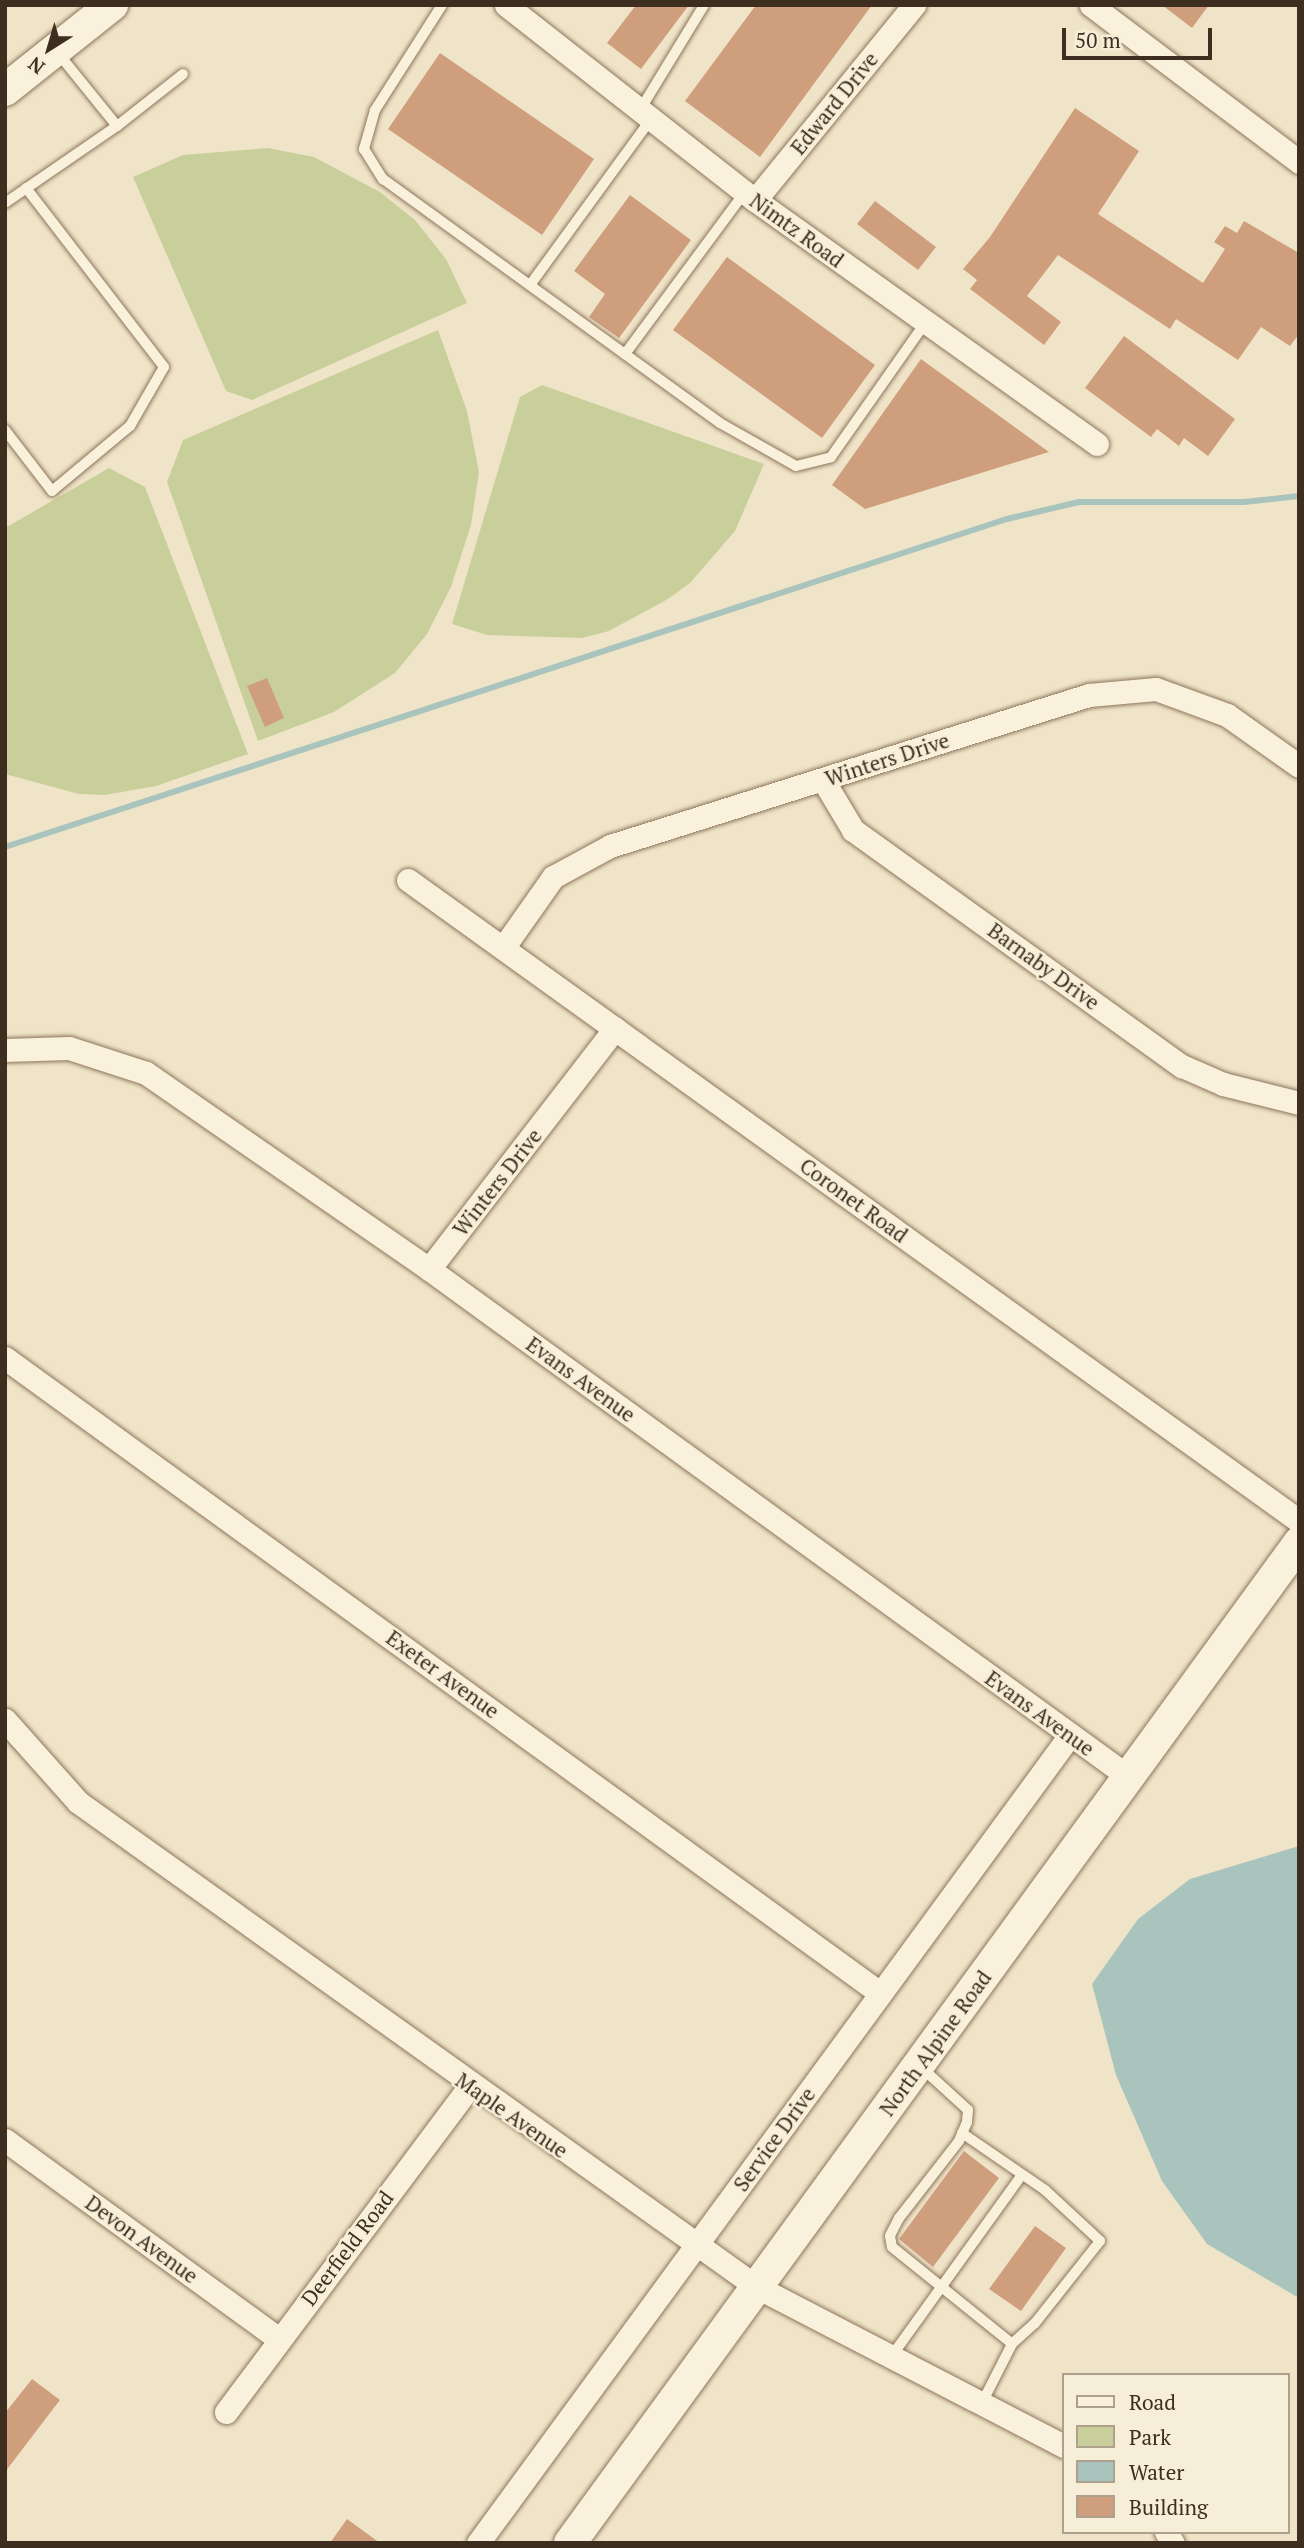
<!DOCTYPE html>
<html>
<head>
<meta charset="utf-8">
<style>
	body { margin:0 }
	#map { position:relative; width:1304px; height:2548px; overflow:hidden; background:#f0e4c8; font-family:"PT Serif",serif }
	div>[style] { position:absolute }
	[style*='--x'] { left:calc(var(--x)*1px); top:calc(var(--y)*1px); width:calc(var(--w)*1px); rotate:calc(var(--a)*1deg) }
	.green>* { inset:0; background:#c9cf9b }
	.water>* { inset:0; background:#a9c4bc }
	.stream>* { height:6px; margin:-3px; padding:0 3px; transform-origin:3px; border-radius:3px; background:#a9c4bc }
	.building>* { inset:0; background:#cf9f7d }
	.roads { filter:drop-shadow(0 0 2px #8d765c) drop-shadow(0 0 2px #8d765c) }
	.lane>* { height:10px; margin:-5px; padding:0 5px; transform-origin:5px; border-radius:5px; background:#faf1dc }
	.street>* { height:23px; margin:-11.5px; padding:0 11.5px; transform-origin:11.5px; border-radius:11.5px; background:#faf1dc }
	.secondary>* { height:32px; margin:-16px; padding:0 16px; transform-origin:16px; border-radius:16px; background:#faf1dc }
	span { translate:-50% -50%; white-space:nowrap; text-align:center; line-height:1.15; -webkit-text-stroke:5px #f7eed8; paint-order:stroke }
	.street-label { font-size:21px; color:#3d2e20 }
	.frame { position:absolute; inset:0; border:7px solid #3d2e20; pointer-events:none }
	.legend { position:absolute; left:1062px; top:2373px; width:228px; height:161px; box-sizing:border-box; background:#f7eed8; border:2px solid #ada18e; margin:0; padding:9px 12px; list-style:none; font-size:21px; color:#3d2e20 }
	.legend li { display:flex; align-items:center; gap:14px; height:35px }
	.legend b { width:35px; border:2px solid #ada18e }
	.north { position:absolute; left:14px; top:14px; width:70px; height:70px; -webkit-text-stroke:5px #f7eed8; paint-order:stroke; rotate:217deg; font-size:19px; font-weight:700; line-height:28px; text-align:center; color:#3d2e20 }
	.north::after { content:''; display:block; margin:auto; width:24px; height:32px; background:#3d2e20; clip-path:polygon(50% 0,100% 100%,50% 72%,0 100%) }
	.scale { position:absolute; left:1062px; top:28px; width:150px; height:32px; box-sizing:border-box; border:4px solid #3d2e20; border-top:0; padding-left:9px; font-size:21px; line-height:24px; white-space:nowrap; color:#3d2e20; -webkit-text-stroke:5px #f7eed8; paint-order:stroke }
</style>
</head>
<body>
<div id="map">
	<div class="green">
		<div style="clip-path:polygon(268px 148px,314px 157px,380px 192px,415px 220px,446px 259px,467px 303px,252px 400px,226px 391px,133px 177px,183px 155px)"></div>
		<div style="clip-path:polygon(438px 330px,467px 411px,479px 472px,471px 525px,451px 587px,427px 634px,395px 673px,334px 712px,258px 741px,167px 482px,183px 440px)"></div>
		<div style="clip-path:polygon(542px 385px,764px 464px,735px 531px,690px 583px,668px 599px,609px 631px,582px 638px,487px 635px,452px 624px,520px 397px)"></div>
		<div style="clip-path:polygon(109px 468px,145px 487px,248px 754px,156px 786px,105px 795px,79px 794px,5px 774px,5px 528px)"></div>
	</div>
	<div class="water">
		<div style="clip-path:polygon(1299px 1846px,1299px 2298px,1207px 2244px,1162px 2181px,1116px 2075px,1092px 1984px,1138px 1919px,1190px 1879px)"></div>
	</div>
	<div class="stream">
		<div style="--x:5;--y:847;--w:1054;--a:-18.13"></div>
		<div style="--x:1007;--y:519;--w:74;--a:-13.3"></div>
		<div style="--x:1079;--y:502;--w:165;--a:0"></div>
		<div style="--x:1244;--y:502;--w:55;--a:-6.2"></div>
	</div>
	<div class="building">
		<div style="clip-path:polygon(636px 5px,689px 5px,641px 69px,607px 43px)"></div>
		<div style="clip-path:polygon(756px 5px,872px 5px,760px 157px,685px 101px)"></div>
		<div style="clip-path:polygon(1162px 5px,1209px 5px,1192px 28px)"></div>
		<div style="clip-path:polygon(440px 53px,594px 159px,542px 235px,388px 129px)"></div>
		<div style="clip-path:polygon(1075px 108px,1139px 151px,1098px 214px,1203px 283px,1225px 249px,1214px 242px,1225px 226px,1237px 233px,1244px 221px,1299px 253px,1299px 334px,1290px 346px,1261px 327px,1238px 360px,1176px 319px,1170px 329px,1058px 255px,1027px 296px,1061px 322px,1044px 345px,970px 289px,977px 280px,963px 269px,990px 237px)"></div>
		<div style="clip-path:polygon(630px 195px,691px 240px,619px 338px,589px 317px,605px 294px,574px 271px)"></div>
		<div style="clip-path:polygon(875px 201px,936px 247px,918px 270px,857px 224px)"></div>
		<div style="clip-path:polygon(727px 257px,875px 365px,822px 438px,673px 330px)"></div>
		<div style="clip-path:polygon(1124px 336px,1235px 419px,1208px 456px,1184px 438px,1179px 446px,1157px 429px,1151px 437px,1085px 388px)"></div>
		<div style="clip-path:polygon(921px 359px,1049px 452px,865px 509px,832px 485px)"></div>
		<div style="clip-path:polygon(267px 678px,284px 718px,265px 727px,247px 686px)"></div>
		<div style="clip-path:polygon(964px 2151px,999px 2178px,933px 2267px,899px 2239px)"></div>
		<div style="clip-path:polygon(1035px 2226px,1066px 2248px,1021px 2311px,989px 2289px)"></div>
		<div style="clip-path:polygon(32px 2379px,60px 2400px,5px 2472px,5px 2413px)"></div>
		<div style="clip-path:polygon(347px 2519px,380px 2543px,330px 2543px)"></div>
	</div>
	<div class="roads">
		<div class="lane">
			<div style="--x:442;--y:5;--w:125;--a:122.5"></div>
			<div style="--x:375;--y:110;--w:41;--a:105.8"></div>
			<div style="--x:364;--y:149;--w:36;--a:58"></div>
			<div style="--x:383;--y:179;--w:416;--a:35.9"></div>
			<div style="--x:720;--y:423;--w:87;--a:29.5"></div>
			<div style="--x:796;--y:466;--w:36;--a:-14"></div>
			<div style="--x:831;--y:457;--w:165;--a:-54.9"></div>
			<div style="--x:640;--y:110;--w:123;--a:-58.6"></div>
			<div style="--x:117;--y:126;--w:84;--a:-38.2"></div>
			<div style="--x:5;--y:203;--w:136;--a:-34.5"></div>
			<div style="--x:117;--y:126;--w:95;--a:-129"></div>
			<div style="--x:530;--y:285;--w:205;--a:-53.9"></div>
			<div style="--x:625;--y:354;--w:202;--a:-53.5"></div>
			<div style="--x:5;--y:430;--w:77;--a:52.4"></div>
			<div style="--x:52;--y:491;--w:102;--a:-39.8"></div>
			<div style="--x:130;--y:426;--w:68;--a:-60"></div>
			<div style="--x:164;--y:367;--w:226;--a:-127.6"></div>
			<div style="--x:922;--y:2068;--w:62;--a:42.4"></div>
			<div style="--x:968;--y:2110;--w:12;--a:95"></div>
			<div style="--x:967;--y:2122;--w:21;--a:113"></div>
			<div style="--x:959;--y:2141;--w:98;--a:127.9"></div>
			<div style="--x:899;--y:2218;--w:20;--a:117"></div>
			<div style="--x:890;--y:2236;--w:11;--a:80"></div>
			<div style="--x:892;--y:2247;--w:154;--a:38.9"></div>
			<div style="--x:1012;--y:2344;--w:66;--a:117"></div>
			<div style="--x:962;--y:2133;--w:101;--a:34.5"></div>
			<div style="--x:1045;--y:2190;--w:75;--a:42.8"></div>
			<div style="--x:1100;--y:2241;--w:105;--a:128.4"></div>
			<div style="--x:1035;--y:2323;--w:31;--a:138"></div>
			<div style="--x:891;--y:2357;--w:224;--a:-54.3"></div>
		</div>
		<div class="street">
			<div style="--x:506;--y:5;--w:316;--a:38.1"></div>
			<div style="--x:755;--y:200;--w:420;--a:35.5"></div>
			<div style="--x:1091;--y:5;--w:261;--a:37"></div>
			<div style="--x:755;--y:200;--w:252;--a:-50.8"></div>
			<div style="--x:823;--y:780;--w:58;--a:59"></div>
			<div style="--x:853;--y:830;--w:405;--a:35.7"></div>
			<div style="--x:1182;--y:1066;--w:45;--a:23.7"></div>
			<div style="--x:1223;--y:1084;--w:78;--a:14"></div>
			<div style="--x:408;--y:880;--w:1098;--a:35.73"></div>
			<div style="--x:503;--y:948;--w:87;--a:-54.8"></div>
			<div style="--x:553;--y:877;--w:65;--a:-28.5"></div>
			<div style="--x:610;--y:846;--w:502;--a:-17.5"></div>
			<div style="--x:1089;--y:695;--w:67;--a:-5.1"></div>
			<div style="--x:1156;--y:689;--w:76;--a:20.1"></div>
			<div style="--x:1227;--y:715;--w:88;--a:35.3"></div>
			<div style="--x:5;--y:1050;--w:64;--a:-1.8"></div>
			<div style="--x:69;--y:1048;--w:81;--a:18"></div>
			<div style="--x:146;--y:1073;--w:344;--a:34.7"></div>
			<div style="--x:429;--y:1269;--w:865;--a:35.97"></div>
			<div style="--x:429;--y:1269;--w:304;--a:-52.3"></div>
			<div style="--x:5;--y:1358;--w:1081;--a:35.97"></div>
			<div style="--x:5;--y:1720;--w:110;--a:48.3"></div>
			<div style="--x:78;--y:1802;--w:834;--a:35.54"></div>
			<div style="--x:757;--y:2287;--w:346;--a:27.4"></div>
			<div style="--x:5;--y:2140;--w:337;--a:36"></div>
			<div style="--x:226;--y:2412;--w:409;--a:-53.2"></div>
			<div style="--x:1166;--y:2532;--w:13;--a:58"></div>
			<div style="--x:478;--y:2543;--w:1002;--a:-53.77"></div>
		</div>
		<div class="secondary">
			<div style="--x:5;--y:90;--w:137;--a:-38.5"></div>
			<div style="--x:570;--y:2543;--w:1238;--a:-53.91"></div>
		</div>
	</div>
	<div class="street-label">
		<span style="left:834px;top:103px;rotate:-51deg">Edward Drive</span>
		<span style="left:797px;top:230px;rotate:36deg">Nimtz Road</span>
		<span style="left:887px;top:759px;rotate:-18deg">Winters Drive</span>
		<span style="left:1044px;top:966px;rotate:36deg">Barnaby Drive</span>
		<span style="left:497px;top:1182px;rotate:-52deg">Winters Drive</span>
		<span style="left:854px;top:1200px;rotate:36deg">Coronet Road</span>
		<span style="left:581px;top:1379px;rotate:36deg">Evans Avenue</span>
		<span style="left:443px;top:1674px;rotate:36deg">Exeter Avenue</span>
		<span style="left:1040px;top:1713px;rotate:36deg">Evans Avenue</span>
		<span style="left:935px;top:2043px;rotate:-54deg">North Alpine Road</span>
		<span style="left:512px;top:2115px;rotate:35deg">Maple Avenue</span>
		<span style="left:774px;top:2139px;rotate:-54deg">Service Drive</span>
		<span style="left:142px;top:2239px;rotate:36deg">Devon Avenue</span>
		<span style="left:347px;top:2248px;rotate:-53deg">Deerfield Road</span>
	</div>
	<div class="frame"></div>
	<ul class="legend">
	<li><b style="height:9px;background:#faf1dc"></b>Road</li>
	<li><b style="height:19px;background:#c9cf9b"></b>Park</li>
	<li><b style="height:19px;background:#a9c4bc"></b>Water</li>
	<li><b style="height:19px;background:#cf9f7d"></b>Building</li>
	</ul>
	<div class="north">N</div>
	<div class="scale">50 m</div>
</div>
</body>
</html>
